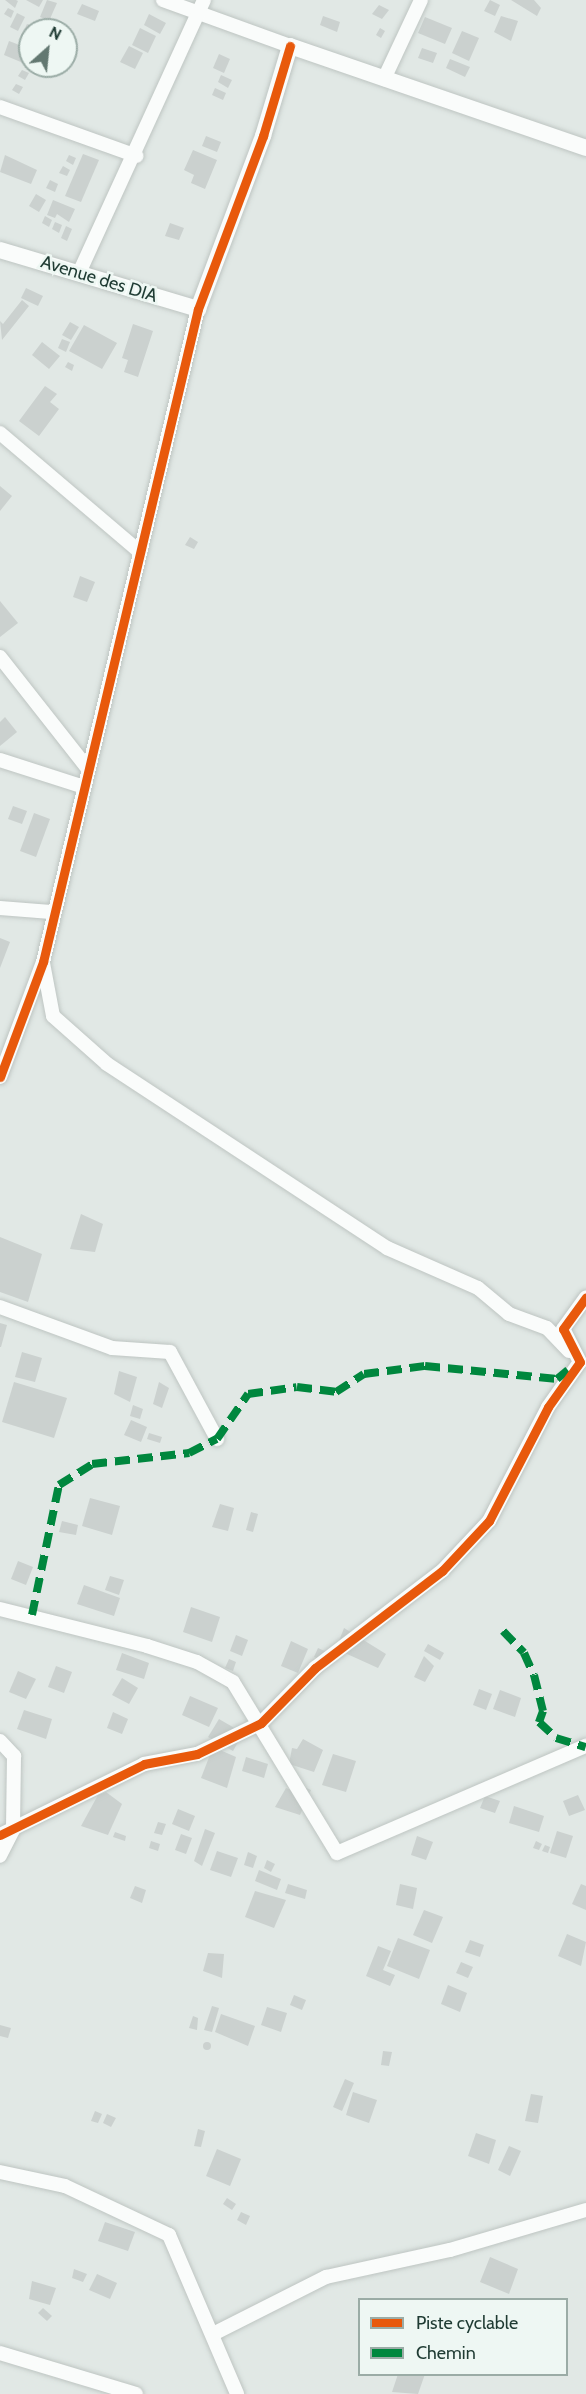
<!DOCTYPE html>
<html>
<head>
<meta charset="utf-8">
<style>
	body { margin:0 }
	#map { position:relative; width:586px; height:2394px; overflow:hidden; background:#e1e8e5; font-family:Cabin,sans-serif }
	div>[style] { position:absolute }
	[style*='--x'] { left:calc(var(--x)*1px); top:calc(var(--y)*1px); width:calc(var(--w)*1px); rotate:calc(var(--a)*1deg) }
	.building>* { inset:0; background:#cbd1cf }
	.round { border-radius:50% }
	.roads { filter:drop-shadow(0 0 2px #bec5c2) drop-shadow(0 0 2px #bec5c2) }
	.minor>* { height:14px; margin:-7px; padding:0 7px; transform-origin:7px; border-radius:7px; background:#fafcfb }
	.tertiary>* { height:16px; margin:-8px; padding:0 8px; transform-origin:8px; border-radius:8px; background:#fafcfb }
	.quiet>* { height:8px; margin-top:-4px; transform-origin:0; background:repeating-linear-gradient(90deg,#00873e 0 15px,transparent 0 23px) }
	.cycleway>* { height:9px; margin:-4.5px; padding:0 4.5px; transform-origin:4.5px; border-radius:4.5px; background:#e8590c }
	span { translate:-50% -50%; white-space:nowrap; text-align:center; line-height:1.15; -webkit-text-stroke:5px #eef7f3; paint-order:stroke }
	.street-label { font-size:18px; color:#1f3b33 }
	.legend { position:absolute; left:358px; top:2298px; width:210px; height:78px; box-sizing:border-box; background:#eef7f3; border:2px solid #9baca6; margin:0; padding:8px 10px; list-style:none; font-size:18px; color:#1f3b33 }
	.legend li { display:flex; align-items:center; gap:12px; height:30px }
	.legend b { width:30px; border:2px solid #9baca6 }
	.north { position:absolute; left:18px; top:18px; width:60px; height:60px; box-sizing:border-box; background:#eef7f3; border:2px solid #9baca6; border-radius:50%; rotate:27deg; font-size:16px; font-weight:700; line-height:24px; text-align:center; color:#1f3b33 }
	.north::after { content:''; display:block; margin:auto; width:21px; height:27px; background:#637871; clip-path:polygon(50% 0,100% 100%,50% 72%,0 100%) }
</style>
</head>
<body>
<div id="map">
	<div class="building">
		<div style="clip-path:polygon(5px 0,16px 0,18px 1px,15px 8px)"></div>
		<div style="clip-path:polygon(26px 0,43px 0,39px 7px)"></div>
		<div style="clip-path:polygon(47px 0,57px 3px,49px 21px,40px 17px)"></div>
		<div style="clip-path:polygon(490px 0,500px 5px,495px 16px,484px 11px)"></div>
		<div style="clip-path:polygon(511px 0,534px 0,541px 8px,537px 16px)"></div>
		<div style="clip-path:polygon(82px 4px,99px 11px,95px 21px,77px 14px)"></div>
		<div style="clip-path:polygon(379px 5px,389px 10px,382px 19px,372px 14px)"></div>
		<div style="clip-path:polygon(8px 8px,14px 11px,11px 18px,4px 14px)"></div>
		<div style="clip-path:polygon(17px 13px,25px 17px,18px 31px,10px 27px)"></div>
		<div style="clip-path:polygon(149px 14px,166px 23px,160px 34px,144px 25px)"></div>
		<div style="clip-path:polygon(323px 16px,340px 22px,337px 32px,320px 25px)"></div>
		<div style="clip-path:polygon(501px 16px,518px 21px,511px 41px,494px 32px)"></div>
		<div style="clip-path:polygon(425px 17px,452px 28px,445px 44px,418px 33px)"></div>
		<div style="clip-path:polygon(27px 24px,34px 27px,30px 33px,24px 30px)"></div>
		<div style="clip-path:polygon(140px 28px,156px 36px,148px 53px,132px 45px)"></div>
		<div style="clip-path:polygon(380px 28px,385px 31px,381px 38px,376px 35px)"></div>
		<div style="clip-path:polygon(462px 31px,479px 38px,469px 61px,452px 53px)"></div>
		<div style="clip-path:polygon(9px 41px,30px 49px,28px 65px,4px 55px)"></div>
		<div style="clip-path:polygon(129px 46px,143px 53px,135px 69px,120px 62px)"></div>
		<div style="clip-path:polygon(422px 48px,437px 53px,433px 63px,418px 58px)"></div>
		<div style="clip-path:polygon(219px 54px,230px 59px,224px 73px,213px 68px)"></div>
		<div style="clip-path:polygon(450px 59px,470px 67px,465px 77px,446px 68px)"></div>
		<div style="clip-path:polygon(22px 70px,29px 73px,25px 80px,18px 76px)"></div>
		<div style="clip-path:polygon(221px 75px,232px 80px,228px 88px,218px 82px)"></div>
		<div style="clip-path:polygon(16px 84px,23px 87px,19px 94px,12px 90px)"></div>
		<div style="clip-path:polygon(215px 88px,226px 93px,223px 100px,212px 95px)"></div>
		<div style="clip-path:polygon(206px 136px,221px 142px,217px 152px,202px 146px)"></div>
		<div style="clip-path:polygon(193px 150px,217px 160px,205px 189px,191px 183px,194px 175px,184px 170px)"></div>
		<div style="clip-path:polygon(83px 154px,99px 160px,81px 202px,65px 196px)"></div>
		<div style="clip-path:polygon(5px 155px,37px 170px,31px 184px,0 172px)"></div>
		<div style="clip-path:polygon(69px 155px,76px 158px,73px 165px,66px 161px)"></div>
		<div style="clip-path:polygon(63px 166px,70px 170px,67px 176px,59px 173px)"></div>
		<div style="clip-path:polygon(50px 180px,58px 184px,55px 192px,46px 188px)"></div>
		<div style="clip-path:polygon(36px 194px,46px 200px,39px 212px,29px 206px)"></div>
		<div style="clip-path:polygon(53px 200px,75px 209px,69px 222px,57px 214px,55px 218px,47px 215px)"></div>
		<div style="clip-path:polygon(45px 216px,52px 220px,49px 227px,42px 223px)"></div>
		<div style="clip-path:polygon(55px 222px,62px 225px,59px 233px,52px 229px)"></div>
		<div style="clip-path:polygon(170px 223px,184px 228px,179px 240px,165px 236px)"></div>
		<div style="clip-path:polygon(66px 226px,72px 229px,67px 241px,61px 238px)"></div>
		<div style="clip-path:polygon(26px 288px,43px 296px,38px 306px,21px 298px)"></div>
		<div style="clip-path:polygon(22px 300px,29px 306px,2px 340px,0 321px,3px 324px)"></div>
		<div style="clip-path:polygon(70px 322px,79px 327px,71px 340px,62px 335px)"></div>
		<div style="clip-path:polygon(133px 324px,153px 331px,138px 377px,124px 372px,128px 360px,122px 358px)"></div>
		<div style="clip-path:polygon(84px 325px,117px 343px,102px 369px,69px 351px)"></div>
		<div style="clip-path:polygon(62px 339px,70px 342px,66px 352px,58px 348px)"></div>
		<div style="clip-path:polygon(42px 342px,60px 356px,49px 369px,32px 355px)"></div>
		<div style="clip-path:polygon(68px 362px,74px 365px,72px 371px,65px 367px)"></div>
		<div style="clip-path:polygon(45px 386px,57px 394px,50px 402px,59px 409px,39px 436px,19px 421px)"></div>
		<div style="clip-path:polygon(0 486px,12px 496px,0 511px)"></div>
		<div style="clip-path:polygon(190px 537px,198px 542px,194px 549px,185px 545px)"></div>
		<div style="clip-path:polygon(80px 576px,95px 582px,87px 602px,73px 597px)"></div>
		<div style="clip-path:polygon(0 601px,18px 623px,0 637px)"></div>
		<div style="clip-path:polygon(5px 717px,17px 732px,0 746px,0 722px)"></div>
		<div style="clip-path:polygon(13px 806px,27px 811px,22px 824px,8px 819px)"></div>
		<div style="clip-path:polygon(34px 813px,50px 819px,36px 857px,20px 851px)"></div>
		<div style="clip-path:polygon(0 938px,10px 942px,0 968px)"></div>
		<div style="clip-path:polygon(81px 1214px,103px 1224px,95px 1252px,70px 1249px)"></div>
		<div style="clip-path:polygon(0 1237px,42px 1254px,28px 1302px,0 1292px)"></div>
		<div style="clip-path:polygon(0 1323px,7px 1325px,1px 1347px,0 1347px)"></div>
		<div style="clip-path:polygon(22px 1352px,42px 1358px,35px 1382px,15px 1377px)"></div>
		<div style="clip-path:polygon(119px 1371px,137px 1377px,130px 1402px,114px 1394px)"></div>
		<div style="clip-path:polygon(14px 1382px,67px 1398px,54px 1438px,2px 1422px)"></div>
		<div style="clip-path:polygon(159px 1382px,169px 1388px,162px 1408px,153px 1404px)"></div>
		<div style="clip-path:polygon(133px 1405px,143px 1409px,140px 1419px,130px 1416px)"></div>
		<div style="clip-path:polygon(131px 1420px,147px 1427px,141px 1442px,124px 1435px)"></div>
		<div style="clip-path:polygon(149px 1433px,162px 1437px,160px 1443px,147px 1439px)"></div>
		<div style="clip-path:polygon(90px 1498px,120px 1506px,112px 1535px,82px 1526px)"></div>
		<div style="clip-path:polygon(220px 1504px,234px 1508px,228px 1531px,212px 1527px)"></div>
		<div style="clip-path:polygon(251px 1512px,258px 1514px,253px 1532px,246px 1530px)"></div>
		<div style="clip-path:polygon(62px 1521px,78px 1525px,76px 1535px,59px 1532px)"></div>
		<div style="clip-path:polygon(18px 1561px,33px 1567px,26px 1585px,11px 1579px)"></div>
		<div style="clip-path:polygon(110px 1576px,124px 1580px,119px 1595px,105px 1590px)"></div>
		<div style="clip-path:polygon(84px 1585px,120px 1598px,114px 1616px,77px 1604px)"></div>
		<div style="clip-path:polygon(191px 1607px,220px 1617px,212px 1642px,183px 1632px)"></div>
		<div style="clip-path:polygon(344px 1628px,386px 1654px,378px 1668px,336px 1649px)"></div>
		<div style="clip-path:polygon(236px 1635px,248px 1640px,242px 1656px,230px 1651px)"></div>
		<div style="clip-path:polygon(291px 1641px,308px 1649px,298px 1673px,281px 1666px)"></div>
		<div style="clip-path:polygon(428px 1644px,444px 1653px,440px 1660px,424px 1651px)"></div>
		<div style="clip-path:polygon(318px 1648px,329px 1653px,325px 1661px,314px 1657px)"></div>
		<div style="clip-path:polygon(122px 1653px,149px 1663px,144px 1679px,116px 1670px)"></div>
		<div style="clip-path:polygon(424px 1656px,434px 1666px,425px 1682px,414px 1677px)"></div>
		<div style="clip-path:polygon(229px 1659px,236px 1662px,233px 1671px,225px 1668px)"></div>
		<div style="clip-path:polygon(56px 1666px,72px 1672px,64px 1693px,48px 1687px)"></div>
		<div style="clip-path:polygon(18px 1671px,36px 1679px,26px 1699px,9px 1692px)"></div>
		<div style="clip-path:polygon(122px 1678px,138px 1688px,129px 1704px,112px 1695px)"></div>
		<div style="clip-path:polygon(479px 1689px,492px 1694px,486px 1710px,473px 1705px)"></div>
		<div style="clip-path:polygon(500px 1690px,521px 1698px,515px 1717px,493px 1709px)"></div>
		<div style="clip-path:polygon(190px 1696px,218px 1708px,209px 1727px,182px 1715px)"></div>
		<div style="clip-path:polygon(24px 1710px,52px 1719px,46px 1739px,17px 1729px)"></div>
		<div style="clip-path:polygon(113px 1712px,128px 1719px,122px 1734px,107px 1728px)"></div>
		<div style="clip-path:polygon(219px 1719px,243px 1733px,233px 1751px,208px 1737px)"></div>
		<div style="clip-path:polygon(303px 1739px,323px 1750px,314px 1772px,289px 1764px,292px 1748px,297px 1749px)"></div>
		<div style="clip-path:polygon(213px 1747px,236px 1757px,227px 1788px,201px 1778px)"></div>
		<div style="clip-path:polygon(333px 1754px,356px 1761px,346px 1792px,322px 1785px)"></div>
		<div style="clip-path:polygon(246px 1757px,268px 1764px,264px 1778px,242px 1771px)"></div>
		<div style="clip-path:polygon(304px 1787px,311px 1790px,300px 1815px,275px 1807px,286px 1788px,301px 1794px)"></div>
		<div style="clip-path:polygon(106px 1792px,122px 1804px,108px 1835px,81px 1826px,98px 1795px)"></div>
		<div style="clip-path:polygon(578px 1795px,585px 1810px,569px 1816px,563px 1801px)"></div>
		<div style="clip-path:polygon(485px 1796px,500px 1801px,495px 1813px,480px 1808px)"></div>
		<div style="clip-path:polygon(514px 1806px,544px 1816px,539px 1832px,509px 1823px)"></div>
		<div style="clip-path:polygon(178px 1809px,195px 1816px,189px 1831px,172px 1824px)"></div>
		<div style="clip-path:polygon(158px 1822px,166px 1824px,162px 1835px,154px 1833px)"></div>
		<div style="clip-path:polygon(205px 1829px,215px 1833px,202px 1866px,194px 1861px)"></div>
		<div style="clip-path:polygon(557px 1831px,573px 1836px,566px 1858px,550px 1853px)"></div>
		<div style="clip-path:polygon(115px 1832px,126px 1836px,125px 1841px,113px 1837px)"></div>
		<div style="clip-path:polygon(181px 1834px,192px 1838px,186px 1854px,175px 1850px)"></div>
		<div style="clip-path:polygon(417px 1836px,433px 1842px,426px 1860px,411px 1855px)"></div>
		<div style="clip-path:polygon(151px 1841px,160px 1844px,158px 1851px,149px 1848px)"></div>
		<div style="clip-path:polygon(536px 1841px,542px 1844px,539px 1850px,533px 1848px)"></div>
		<div style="clip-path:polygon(545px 1845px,550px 1847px,548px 1853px,542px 1851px)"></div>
		<div style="clip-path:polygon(217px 1851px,238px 1858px,231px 1877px,210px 1870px)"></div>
		<div style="clip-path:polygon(248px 1852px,257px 1856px,253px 1868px,244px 1865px)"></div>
		<div style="clip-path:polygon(267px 1860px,275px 1864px,271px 1872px,264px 1868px)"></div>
		<div style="clip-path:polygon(259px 1870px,281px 1879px,277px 1890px,255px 1881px)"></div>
		<div style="clip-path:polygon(288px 1884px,307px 1890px,305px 1899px,285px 1893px)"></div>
		<div style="clip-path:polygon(400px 1884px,417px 1888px,413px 1909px,396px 1905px)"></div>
		<div style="clip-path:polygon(581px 1884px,586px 1886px,586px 1910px,572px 1904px)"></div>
		<div style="clip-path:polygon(135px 1886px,146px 1890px,142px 1903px,130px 1898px)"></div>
		<div style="clip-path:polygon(255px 1891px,286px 1900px,274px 1928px,245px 1917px)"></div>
		<div style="clip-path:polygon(424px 1910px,443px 1917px,432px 1943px,413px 1935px)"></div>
		<div style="clip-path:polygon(567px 1934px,586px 1942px,581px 1966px,558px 1956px)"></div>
		<div style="clip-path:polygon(398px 1938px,430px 1950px,419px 1979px,387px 1966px)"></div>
		<div style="clip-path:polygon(470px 1940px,484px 1945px,480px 1957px,465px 1952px)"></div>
		<div style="clip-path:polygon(378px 1946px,391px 1951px,383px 1970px,395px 1975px,390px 1986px,366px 1976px)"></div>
		<div style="clip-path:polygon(208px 1953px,224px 1954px,222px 1978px,203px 1971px)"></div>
		<div style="clip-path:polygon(461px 1962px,473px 1967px,468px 1978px,456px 1973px)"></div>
		<div style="clip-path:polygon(448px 1985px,467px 1993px,460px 2012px,441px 2004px)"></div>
		<div style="clip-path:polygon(294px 1995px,306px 2000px,302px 2010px,290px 2005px)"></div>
		<div style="clip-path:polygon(212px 2006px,219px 2008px,212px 2032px,204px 2030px)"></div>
		<div style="clip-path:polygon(267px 2007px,287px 2013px,281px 2032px,261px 2025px)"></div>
		<div style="clip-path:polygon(221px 2014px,255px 2026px,248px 2046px,215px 2032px)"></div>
		<div style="clip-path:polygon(193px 2016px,198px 2018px,197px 2030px,189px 2028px)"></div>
		<div style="clip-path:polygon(0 2025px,11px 2028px,8px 2038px,0 2036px)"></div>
		<div class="round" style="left:203px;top:2042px;width:8px;height:8px"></div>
		<div style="clip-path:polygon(383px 2051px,392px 2052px,389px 2066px,381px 2065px)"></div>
		<div style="clip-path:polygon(345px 2079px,354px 2083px,342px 2111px,333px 2107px)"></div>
		<div style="clip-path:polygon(353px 2092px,377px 2100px,369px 2123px,346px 2115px)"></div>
		<div style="clip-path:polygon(531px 2094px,543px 2096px,538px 2123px,525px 2121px)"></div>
		<div style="clip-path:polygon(95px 2111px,102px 2114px,98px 2123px,91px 2121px)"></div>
		<div style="clip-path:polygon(107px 2114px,116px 2118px,111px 2127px,103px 2123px)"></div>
		<div style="clip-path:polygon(198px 2129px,205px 2131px,201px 2147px,194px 2146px)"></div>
		<div style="clip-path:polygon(476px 2133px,496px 2140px,489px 2164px,468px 2156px)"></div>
		<div style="clip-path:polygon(509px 2146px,521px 2151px,510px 2176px,498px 2170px)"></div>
		<div style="clip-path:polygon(217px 2149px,241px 2159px,230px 2186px,206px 2176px)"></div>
		<div style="clip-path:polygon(227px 2198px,236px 2204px,232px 2210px,223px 2204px)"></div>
		<div style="clip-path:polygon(241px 2212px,250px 2216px,246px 2225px,237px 2220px)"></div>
		<div style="clip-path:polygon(105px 2222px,135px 2232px,128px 2251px,98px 2241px)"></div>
		<div style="clip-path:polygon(490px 2257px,518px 2269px,509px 2294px,480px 2282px)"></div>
		<div style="clip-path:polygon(74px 2269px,87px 2274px,83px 2282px,72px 2278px)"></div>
		<div style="clip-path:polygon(97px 2274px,117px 2283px,110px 2299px,89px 2290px)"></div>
		<div style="clip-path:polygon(32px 2281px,56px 2288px,50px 2305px,29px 2299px)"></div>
		<div style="clip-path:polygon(43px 2308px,52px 2316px,47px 2321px,38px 2313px)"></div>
		<div style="clip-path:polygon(398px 2374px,425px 2374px,418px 2394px,392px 2392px)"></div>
	</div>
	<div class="roads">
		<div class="minor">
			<div style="--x:163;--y:0;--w:135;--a:19.9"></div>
			<div style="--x:384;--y:79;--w:87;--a:-64.9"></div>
			<div style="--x:0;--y:107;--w:145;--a:19.7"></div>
			<div style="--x:79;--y:273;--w:300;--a:-65.4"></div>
			<div style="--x:0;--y:433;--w:184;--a:40.4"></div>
			<div style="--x:0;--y:657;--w:142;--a:51.8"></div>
			<div style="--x:0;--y:760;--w:88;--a:17.8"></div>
			<div style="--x:0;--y:908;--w:51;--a:4.5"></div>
			<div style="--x:43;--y:963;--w:54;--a:79.3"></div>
			<div style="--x:53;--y:1016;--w:72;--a:41.6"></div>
			<div style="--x:107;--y:1064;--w:335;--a:33.3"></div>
			<div style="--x:387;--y:1248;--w:99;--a:23.7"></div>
			<div style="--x:478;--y:1288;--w:40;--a:40"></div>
			<div style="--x:509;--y:1314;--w:40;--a:20.2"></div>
			<div style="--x:547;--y:1328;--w:32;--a:46"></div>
			<div style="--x:0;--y:1077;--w:123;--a:-69.5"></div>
			<div style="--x:43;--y:962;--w:671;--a:-76.65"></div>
			<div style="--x:0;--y:1307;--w:119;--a:20.1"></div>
			<div style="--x:112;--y:1348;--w:58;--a:3.9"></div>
			<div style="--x:170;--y:1352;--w:99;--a:61.6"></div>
			<div style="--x:0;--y:1609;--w:152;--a:14.1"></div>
			<div style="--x:147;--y:1646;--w:52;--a:17.7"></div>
			<div style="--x:197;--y:1662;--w:41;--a:29.1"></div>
			<div style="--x:233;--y:1682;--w:200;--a:58.7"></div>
			<div style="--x:337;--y:1853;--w:271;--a:-23.3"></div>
			<div style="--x:0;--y:1741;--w:21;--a:47"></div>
			<div style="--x:14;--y:1756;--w:74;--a:90.8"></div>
			<div style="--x:13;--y:1830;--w:29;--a:117"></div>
			<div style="--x:0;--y:1835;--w:161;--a:-26.2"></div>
			<div style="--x:144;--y:1764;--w:54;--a:-10.7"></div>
			<div style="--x:197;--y:1754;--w:71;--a:-25.8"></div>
			<div style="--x:261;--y:1723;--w:77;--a:-45.5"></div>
			<div style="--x:315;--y:1668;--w:160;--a:-37.4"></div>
			<div style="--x:442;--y:1571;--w:69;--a:-46.8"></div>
			<div style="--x:489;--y:1521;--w:128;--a:-62.6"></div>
			<div style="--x:548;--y:1407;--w:55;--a:-54.6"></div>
			<div style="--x:580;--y:1362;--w:37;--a:-117"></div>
			<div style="--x:563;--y:1329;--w:39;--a:-54"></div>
			<div style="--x:0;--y:2172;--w:66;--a:12.2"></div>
			<div style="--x:65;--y:2186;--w:115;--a:25.2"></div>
			<div style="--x:169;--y:2235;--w:173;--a:66.8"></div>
			<div style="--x:213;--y:2334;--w:127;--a:-26.8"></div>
			<div style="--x:326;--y:2277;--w:127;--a:-12.3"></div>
			<div style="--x:450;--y:2250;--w:142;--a:-16.4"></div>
			<div style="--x:0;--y:2353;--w:142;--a:16.8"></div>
		</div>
		<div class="tertiary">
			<div style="--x:0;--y:250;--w:207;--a:16.6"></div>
			<div style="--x:198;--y:309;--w:185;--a:-69.4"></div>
			<div style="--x:263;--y:136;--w:94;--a:-73.3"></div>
			<div style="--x:290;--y:46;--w:313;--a:19"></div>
		</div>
	</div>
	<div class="quiet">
		<div style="--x:32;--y:1615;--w:133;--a:-78.3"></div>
		<div style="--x:59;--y:1485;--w:39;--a:-32"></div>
		<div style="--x:92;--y:1464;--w:98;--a:-6.5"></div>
		<div style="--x:189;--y:1453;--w:31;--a:-27"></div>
		<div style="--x:217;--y:1439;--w:55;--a:-55.4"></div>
		<div style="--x:248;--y:1394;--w:49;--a:-8.1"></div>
		<div style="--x:297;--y:1387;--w:39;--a:7"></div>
		<div style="--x:336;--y:1392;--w:33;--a:-33"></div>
		<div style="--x:364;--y:1374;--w:62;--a:-7.5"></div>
		<div style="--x:425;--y:1366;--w:133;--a:5.6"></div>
		<div style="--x:557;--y:1379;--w:14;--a:-39"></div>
		<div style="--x:503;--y:1631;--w:30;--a:46"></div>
		<div style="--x:524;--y:1653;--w:24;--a:66"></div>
		<div style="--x:534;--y:1675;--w:37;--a:76"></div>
		<div style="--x:543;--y:1711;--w:12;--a:110"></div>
		<div style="--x:539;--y:1722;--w:23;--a:43"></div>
		<div style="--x:556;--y:1738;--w:31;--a:17"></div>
	</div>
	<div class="cycleway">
		<div style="--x:0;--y:1077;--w:123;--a:-69.5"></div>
		<div style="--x:43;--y:962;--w:671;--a:-76.65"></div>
		<div style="--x:198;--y:309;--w:185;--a:-69.4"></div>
		<div style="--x:263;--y:136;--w:94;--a:-73.3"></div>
		<div style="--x:0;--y:1835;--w:161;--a:-26.2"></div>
		<div style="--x:144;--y:1764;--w:54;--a:-10.7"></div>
		<div style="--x:197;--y:1754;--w:71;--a:-25.8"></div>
		<div style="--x:261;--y:1723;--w:77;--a:-45.5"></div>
		<div style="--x:315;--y:1668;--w:160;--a:-37.4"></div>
		<div style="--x:442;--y:1571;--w:69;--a:-46.8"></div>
		<div style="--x:489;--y:1521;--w:128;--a:-62.6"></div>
		<div style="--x:548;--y:1407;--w:55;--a:-54.6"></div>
		<div style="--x:580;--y:1362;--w:37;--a:-117"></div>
		<div style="--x:563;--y:1329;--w:39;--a:-54"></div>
	</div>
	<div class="street-label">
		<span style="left:99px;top:279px;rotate:17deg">Avenue des DIA</span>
	</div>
	<ul class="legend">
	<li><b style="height:8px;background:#e8590c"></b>Piste cyclable</li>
	<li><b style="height:8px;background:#00873e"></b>Chemin</li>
	</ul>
	<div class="north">N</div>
</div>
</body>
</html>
